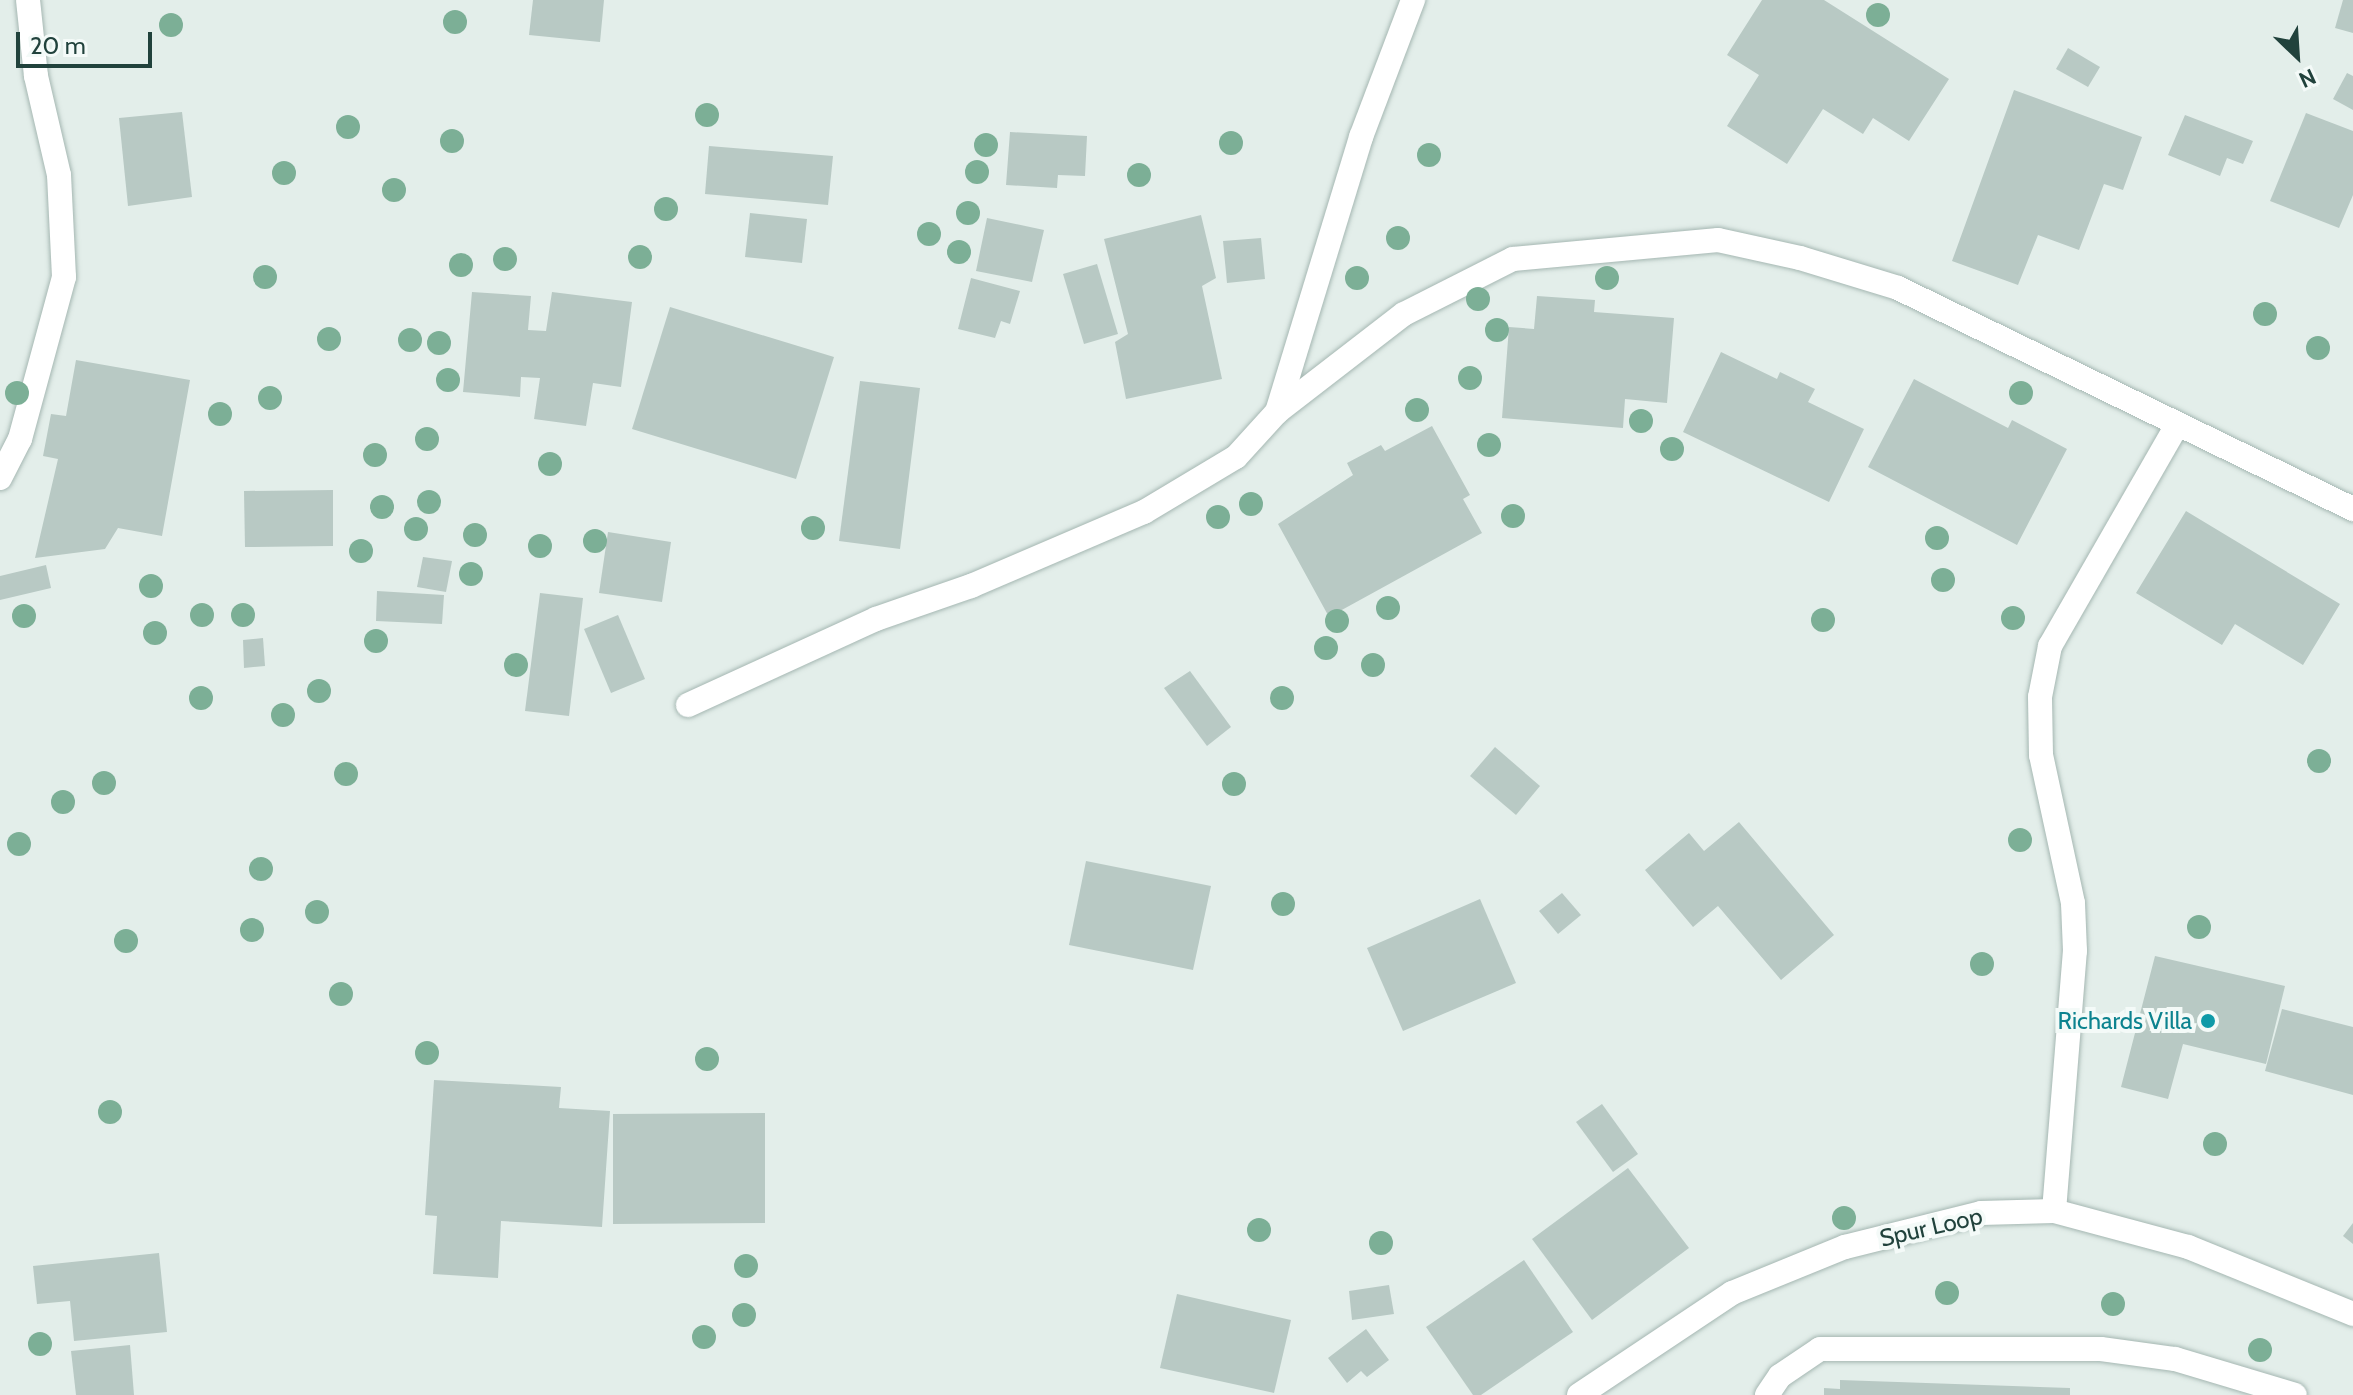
<!DOCTYPE html>
<html>
<head>
<meta charset="utf-8">
<style>
	body { margin:0 }
	#map { position:relative; width:2353px; height:1395px; overflow:hidden; background:#e3eeea; font-family:Cabin,sans-serif }
	div>[style] { position:absolute }
	[style*='--x'] { left:calc(var(--x)*1px); top:calc(var(--y)*1px); width:calc(var(--w)*1px); rotate:calc(var(--a)*1deg) }
	.building>* { inset:0; background:#b8c9c4 }
	.roads { filter:drop-shadow(0 0 2px #a5b7b2) drop-shadow(0 0 2px #a5b7b2) }
	.minor>* { height:24px; margin:-12px; padding:0 12px; transform-origin:12px; border-radius:12px; background:#fff }
	.tertiary>* { height:24px; margin:-12px; padding:0 12px; transform-origin:12px; border-radius:12px; background:#fff }
	.trees>* { width:24px; height:24px; margin:-12px; border-radius:50%; background:#7caf96 }
	.dots>* { width:22px; height:22px; translate:-50% -50%; box-sizing:border-box; border:4px solid #f4faf8; border-radius:50% }
	span { translate:-50% -50%; white-space:nowrap; text-align:center; line-height:1.15; -webkit-text-stroke:8px #f4faf8; paint-order:stroke }
	.culture-label { font-size:24px; color:#0d838f }
	.right { translate:-100% -50%; text-align:right }
	.street-label { font-size:24px; color:#21423c }
	.north { position:absolute; left:2257px; top:16px; width:80px; height:80px; -webkit-text-stroke:6px #f4faf8; paint-order:stroke; rotate:155deg; font-size:22px; font-weight:700; line-height:32px; text-align:center; color:#21423c }
	.north::after { content:''; display:block; margin:auto; width:28px; height:36px; background:#21423c; clip-path:polygon(50% 0,100% 100%,50% 72%,0 100%) }
	.scale { position:absolute; left:16px; top:32px; width:136px; height:36px; box-sizing:border-box; border:4px solid #21423c; border-top:0; padding-left:10px; font-size:24px; line-height:28px; white-space:nowrap; color:#21423c; -webkit-text-stroke:6px #f4faf8; paint-order:stroke }
</style>
</head>
<body>
<div id="map">
	<div class="building">
		<div style="clip-path:polygon(533px 0,604px 0,600px 42px,529px 35px)"></div>
		<div style="clip-path:polygon(1762px 0,1824px 0,1949px 79px,1909px 141px,1873px 118px,1863px 134px,1823px 109px,1787px 164px,1727px 126px,1759px 75px,1727px 55px)"></div>
		<div style="clip-path:polygon(2343px 0,2353px 0,2353px 33px,2335px 28px)"></div>
		<div style="clip-path:polygon(2068px 48px,2100px 67px,2088px 87px,2056px 69px)"></div>
		<div style="clip-path:polygon(2347px 73px,2353px 76px,2353px 110px,2333px 99px)"></div>
		<div style="clip-path:polygon(2014px 90px,2142px 137px,2123px 190px,2104px 184px,2079px 250px,2038px 235px,2018px 285px,1952px 261px)"></div>
		<div style="clip-path:polygon(182px 112px,192px 197px,128px 206px,119px 118px)"></div>
		<div style="clip-path:polygon(2306px 113px,2353px 131px,2353px 195px,2339px 228px,2270px 201px)"></div>
		<div style="clip-path:polygon(2185px 115px,2253px 141px,2243px 164px,2227px 158px,2220px 176px,2168px 155px)"></div>
		<div style="clip-path:polygon(1010px 132px,1087px 136px,1085px 176px,1058px 175px,1057px 188px,1006px 185px)"></div>
		<div style="clip-path:polygon(709px 146px,833px 156px,828px 205px,705px 194px)"></div>
		<div style="clip-path:polygon(750px 213px,807px 219px,802px 263px,745px 257px)"></div>
		<div style="clip-path:polygon(1201px 215px,1216px 278px,1202px 286px,1222px 379px,1126px 399px,1115px 342px,1128px 334px,1104px 239px)"></div>
		<div style="clip-path:polygon(987px 218px,1044px 230px,1032px 282px,976px 271px)"></div>
		<div style="clip-path:polygon(1261px 238px,1265px 279px,1227px 283px,1223px 241px)"></div>
		<div style="clip-path:polygon(1097px 264px,1118px 334px,1084px 344px,1063px 274px)"></div>
		<div style="clip-path:polygon(971px 278px,1020px 291px,1010px 324px,1001px 321px,995px 338px,958px 329px)"></div>
		<div style="clip-path:polygon(472px 292px,531px 296px,528px 330px,546px 331px,552px 292px,632px 302px,621px 387px,593px 383px,586px 426px,534px 419px,540px 378px,521px 377px,520px 397px,463px 392px)"></div>
		<div style="clip-path:polygon(1537px 296px,1595px 300px,1594px 312px,1674px 318px,1667px 403px,1625px 399px,1623px 428px,1502px 418px,1509px 327px,1534px 329px)"></div>
		<div style="clip-path:polygon(670px 307px,834px 357px,796px 479px,632px 429px)"></div>
		<div style="clip-path:polygon(1721px 352px,1777px 379px,1780px 372px,1815px 389px,1808px 402px,1864px 429px,1829px 502px,1683px 432px)"></div>
		<div style="clip-path:polygon(76px 360px,190px 380px,162px 536px,118px 528px,105px 549px,35px 558px,58px 459px,43px 456px,51px 414px,66px 416px)"></div>
		<div style="clip-path:polygon(1914px 379px,2008px 428px,2012px 420px,2067px 449px,2017px 545px,1868px 467px)"></div>
		<div style="clip-path:polygon(860px 381px,920px 388px,900px 549px,839px 541px)"></div>
		<div style="clip-path:polygon(1432px 426px,1470px 495px,1463px 499px,1482px 533px,1329px 617px,1278px 524px,1353px 475px,1347px 463px,1381px 445px,1385px 451px)"></div>
		<div style="clip-path:polygon(333px 490px,333px 546px,245px 547px,244px 491px)"></div>
		<div style="clip-path:polygon(2186px 511px,2340px 604px,2303px 665px,2235px 624px,2222px 645px,2136px 593px)"></div>
		<div style="clip-path:polygon(608px 532px,671px 542px,662px 602px,599px 593px)"></div>
		<div style="clip-path:polygon(423px 557px,452px 561px,446px 592px,417px 587px)"></div>
		<div style="clip-path:polygon(46px 565px,51px 588px,0 600px,0 576px)"></div>
		<div style="clip-path:polygon(377px 591px,444px 595px,442px 624px,376px 621px)"></div>
		<div style="clip-path:polygon(540px 593px,583px 598px,569px 716px,525px 711px)"></div>
		<div style="clip-path:polygon(618px 615px,645px 679px,611px 693px,584px 629px)"></div>
		<div style="clip-path:polygon(263px 638px,265px 666px,244px 668px,243px 640px)"></div>
		<div style="clip-path:polygon(1190px 671px,1231px 727px,1207px 746px,1164px 688px)"></div>
		<div style="clip-path:polygon(1495px 747px,1540px 786px,1516px 815px,1470px 776px)"></div>
		<div style="clip-path:polygon(1739px 822px,1834px 935px,1781px 980px,1718px 906px,1693px 927px,1645px 870px,1689px 833px,1704px 851px)"></div>
		<div style="clip-path:polygon(1086px 861px,1211px 886px,1193px 970px,1069px 945px)"></div>
		<div style="clip-path:polygon(1562px 893px,1581px 915px,1558px 934px,1539px 911px)"></div>
		<div style="clip-path:polygon(1480px 899px,1516px 983px,1403px 1031px,1367px 948px)"></div>
		<div style="clip-path:polygon(2155px 956px,2285px 986px,2266px 1064px,2183px 1044px,2168px 1099px,2121px 1087px)"></div>
		<div style="clip-path:polygon(2282px 1009px,2353px 1027px,2353px 1095px,2265px 1071px)"></div>
		<div style="clip-path:polygon(434px 1080px,561px 1087px,559px 1108px,610px 1111px,602px 1227px,501px 1221px,498px 1278px,433px 1274px,437px 1216px,425px 1215px)"></div>
		<div style="clip-path:polygon(1602px 1104px,1638px 1154px,1613px 1172px,1576px 1122px)"></div>
		<div style="clip-path:polygon(765px 1113px,765px 1223px,613px 1224px,613px 1114px)"></div>
		<div style="clip-path:polygon(1628px 1168px,1689px 1248px,1592px 1320px,1532px 1239px)"></div>
		<div style="clip-path:polygon(2353px 1223px,2353px 1244px,2343px 1236px)"></div>
		<div style="clip-path:polygon(159px 1253px,167px 1332px,74px 1341px,70px 1301px,37px 1304px,33px 1266px)"></div>
		<div style="clip-path:polygon(1524px 1260px,1573px 1332px,1481px 1395px,1473px 1395px,1426px 1327px)"></div>
		<div style="clip-path:polygon(1389px 1285px,1394px 1314px,1352px 1320px,1349px 1291px)"></div>
		<div style="clip-path:polygon(1177px 1294px,1291px 1320px,1274px 1393px,1160px 1368px)"></div>
		<div style="clip-path:polygon(1366px 1329px,1389px 1360px,1367px 1377px,1361px 1371px,1347px 1383px,1328px 1358px)"></div>
		<div style="clip-path:polygon(130px 1345px,134px 1395px,76px 1395px,71px 1351px)"></div>
		<div style="clip-path:polygon(1840px 1380px,2070px 1388px,2070px 1395px,1824px 1395px,1824px 1388px,1840px 1389px)"></div>
	</div>
	<div class="roads">
		<div class="minor">
			<div style="--x:1277;--y:412;--w:288;--a:-73"></div>
			<div style="--x:1361;--y:137;--w:147;--a:-69.2"></div>
			<div style="--x:0;--y:478;--w:44;--a:-62.9"></div>
			<div style="--x:20;--y:439;--w:168;--a:-74.8"></div>
			<div style="--x:64;--y:277;--w:102;--a:-92.8"></div>
			<div style="--x:59;--y:175;--w:102;--a:-103.1"></div>
			<div style="--x:36;--y:76;--w:76;--a:-96"></div>
			<div style="--x:688;--y:705;--w:207;--a:-24.6"></div>
			<div style="--x:876;--y:619;--w:101;--a:-19.2"></div>
			<div style="--x:971;--y:586;--w:188;--a:-23.2"></div>
			<div style="--x:1144;--y:512;--w:107;--a:-30.9"></div>
			<div style="--x:1236;--y:457;--w:61;--a:-47.7"></div>
			<div style="--x:1277;--y:412;--w:160;--a:-37.7"></div>
			<div style="--x:1404;--y:314;--w:122;--a:-26.8"></div>
			<div style="--x:1513;--y:259;--w:206;--a:-5.3"></div>
			<div style="--x:1718;--y:240;--w:84;--a:12.4"></div>
			<div style="--x:1800;--y:258;--w:102;--a:17"></div>
			<div style="--x:1898;--y:288;--w:506;--a:25.91"></div>
			<div style="--x:2054;--y:1211;--w:261;--a:-85.4"></div>
			<div style="--x:2075;--y:951;--w:48;--a:-92.4"></div>
			<div style="--x:2073;--y:903;--w:151;--a:-102.2"></div>
			<div style="--x:2041;--y:755;--w:58;--a:-91"></div>
			<div style="--x:2040;--y:697;--w:52;--a:-78.9"></div>
			<div style="--x:2050;--y:646;--w:255;--a:-60.1"></div>
			<div style="--x:1767;--y:1395;--w:23;--a:-56"></div>
			<div style="--x:1780;--y:1376;--w:48;--a:-34"></div>
			<div style="--x:1820;--y:1349;--w:281;--a:0"></div>
			<div style="--x:2101;--y:1349;--w:75;--a:7.7"></div>
			<div style="--x:2175;--y:1359;--w:125;--a:16.7"></div>
		</div>
		<div class="tertiary">
			<div style="--x:1579;--y:1395;--w:184;--a:-33.7"></div>
			<div style="--x:1732;--y:1293;--w:122;--a:-22.2"></div>
			<div style="--x:1845;--y:1247;--w:140;--a:-14"></div>
			<div style="--x:1981;--y:1213;--w:73;--a:-1.6"></div>
			<div style="--x:2054;--y:1211;--w:139;--a:15"></div>
			<div style="--x:2188;--y:1247;--w:178;--a:22.1"></div>
		</div>
	</div>
	<div class="trees">
		<div style="left:1878px;top:15px"></div>
		<div style="left:455px;top:22px"></div>
		<div style="left:171px;top:25px"></div>
		<div style="left:707px;top:115px"></div>
		<div style="left:348px;top:127px"></div>
		<div style="left:452px;top:141px"></div>
		<div style="left:1231px;top:143px"></div>
		<div style="left:986px;top:145px"></div>
		<div style="left:1429px;top:155px"></div>
		<div style="left:977px;top:172px"></div>
		<div style="left:284px;top:173px"></div>
		<div style="left:1139px;top:175px"></div>
		<div style="left:394px;top:190px"></div>
		<div style="left:666px;top:209px"></div>
		<div style="left:968px;top:213px"></div>
		<div style="left:929px;top:234px"></div>
		<div style="left:1398px;top:238px"></div>
		<div style="left:959px;top:252px"></div>
		<div style="left:640px;top:257px"></div>
		<div style="left:505px;top:259px"></div>
		<div style="left:461px;top:265px"></div>
		<div style="left:265px;top:277px"></div>
		<div style="left:1357px;top:278px"></div>
		<div style="left:1607px;top:278px"></div>
		<div style="left:1478px;top:299px"></div>
		<div style="left:2265px;top:314px"></div>
		<div style="left:1497px;top:330px"></div>
		<div style="left:329px;top:339px"></div>
		<div style="left:410px;top:340px"></div>
		<div style="left:439px;top:343px"></div>
		<div style="left:2318px;top:348px"></div>
		<div style="left:1470px;top:378px"></div>
		<div style="left:448px;top:380px"></div>
		<div style="left:17px;top:393px"></div>
		<div style="left:2021px;top:393px"></div>
		<div style="left:270px;top:398px"></div>
		<div style="left:1417px;top:410px"></div>
		<div style="left:220px;top:414px"></div>
		<div style="left:1641px;top:421px"></div>
		<div style="left:427px;top:439px"></div>
		<div style="left:1489px;top:445px"></div>
		<div style="left:1672px;top:449px"></div>
		<div style="left:375px;top:455px"></div>
		<div style="left:550px;top:464px"></div>
		<div style="left:429px;top:502px"></div>
		<div style="left:1251px;top:504px"></div>
		<div style="left:382px;top:507px"></div>
		<div style="left:1513px;top:516px"></div>
		<div style="left:1218px;top:517px"></div>
		<div style="left:813px;top:528px"></div>
		<div style="left:416px;top:529px"></div>
		<div style="left:475px;top:535px"></div>
		<div style="left:1937px;top:538px"></div>
		<div style="left:595px;top:541px"></div>
		<div style="left:540px;top:546px"></div>
		<div style="left:361px;top:551px"></div>
		<div style="left:471px;top:574px"></div>
		<div style="left:1943px;top:580px"></div>
		<div style="left:151px;top:586px"></div>
		<div style="left:1388px;top:608px"></div>
		<div style="left:202px;top:615px"></div>
		<div style="left:243px;top:615px"></div>
		<div style="left:24px;top:616px"></div>
		<div style="left:2013px;top:618px"></div>
		<div style="left:1823px;top:620px"></div>
		<div style="left:1337px;top:621px"></div>
		<div style="left:155px;top:633px"></div>
		<div style="left:376px;top:641px"></div>
		<div style="left:1326px;top:648px"></div>
		<div style="left:516px;top:665px"></div>
		<div style="left:1373px;top:665px"></div>
		<div style="left:319px;top:691px"></div>
		<div style="left:201px;top:698px"></div>
		<div style="left:1282px;top:698px"></div>
		<div style="left:283px;top:715px"></div>
		<div style="left:2319px;top:761px"></div>
		<div style="left:346px;top:774px"></div>
		<div style="left:104px;top:783px"></div>
		<div style="left:1234px;top:784px"></div>
		<div style="left:63px;top:802px"></div>
		<div style="left:2020px;top:840px"></div>
		<div style="left:19px;top:844px"></div>
		<div style="left:261px;top:869px"></div>
		<div style="left:1283px;top:904px"></div>
		<div style="left:317px;top:912px"></div>
		<div style="left:2199px;top:927px"></div>
		<div style="left:252px;top:930px"></div>
		<div style="left:126px;top:941px"></div>
		<div style="left:1982px;top:964px"></div>
		<div style="left:341px;top:994px"></div>
		<div style="left:427px;top:1053px"></div>
		<div style="left:707px;top:1059px"></div>
		<div style="left:110px;top:1112px"></div>
		<div style="left:2215px;top:1144px"></div>
		<div style="left:1844px;top:1218px"></div>
		<div style="left:1259px;top:1230px"></div>
		<div style="left:1381px;top:1243px"></div>
		<div style="left:746px;top:1266px"></div>
		<div style="left:1947px;top:1293px"></div>
		<div style="left:2113px;top:1304px"></div>
		<div style="left:744px;top:1315px"></div>
		<div style="left:704px;top:1337px"></div>
		<div style="left:40px;top:1344px"></div>
		<div style="left:2260px;top:1350px"></div>
	</div>
	<div class="dots">
		<div style="left:2208px;top:1021px;background:#0f9aa8"></div>
	</div>
	<div class="culture-label">
		<span class="right" style="left:2192px;top:1021px">Richards Villa</span>
	</div>
	<div class="street-label">
		<span style="left:1931px;top:1227px;rotate:-13deg">Spur Loop</span>
	</div>
	<div class="north">N</div>
	<div class="scale">20 m</div>
</div>
</body>
</html>
